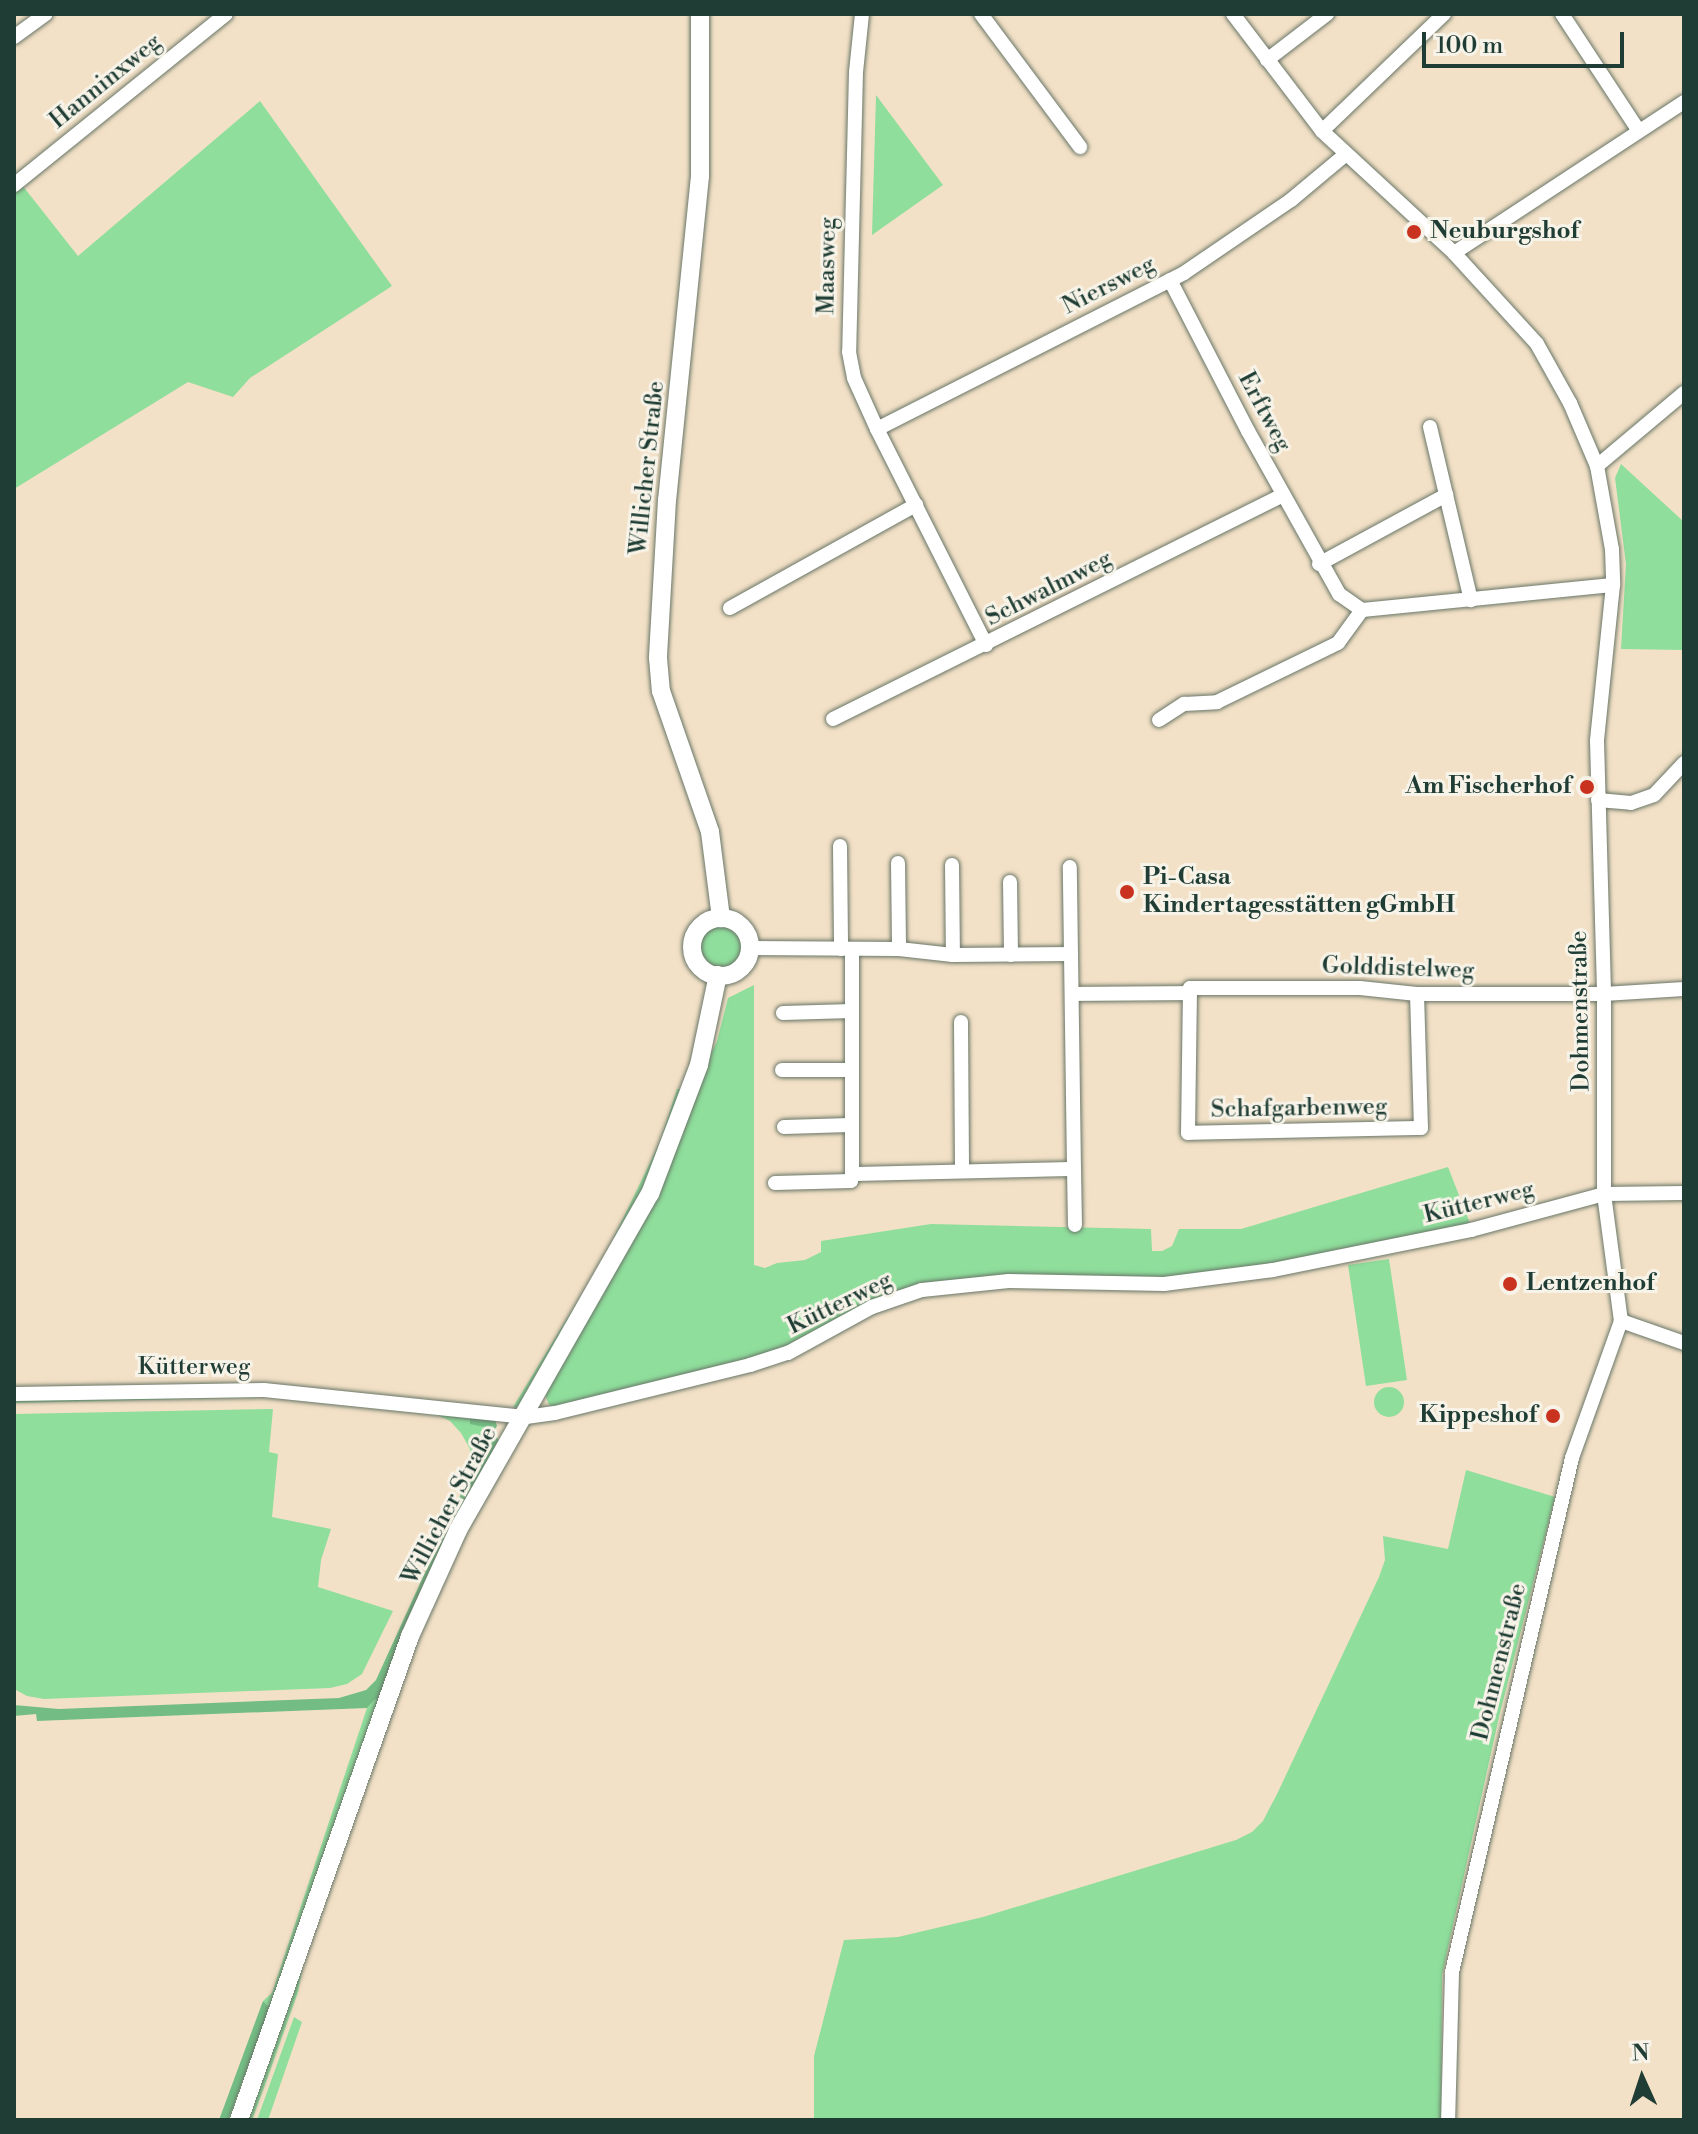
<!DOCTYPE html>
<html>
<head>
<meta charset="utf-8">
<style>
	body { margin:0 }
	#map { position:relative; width:1698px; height:2134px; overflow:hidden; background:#f3e1c7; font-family:"Libre Bodoni",serif }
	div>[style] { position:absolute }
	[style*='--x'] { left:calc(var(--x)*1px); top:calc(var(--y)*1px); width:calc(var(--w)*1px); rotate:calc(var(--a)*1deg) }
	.green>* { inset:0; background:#8fde9c }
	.round { border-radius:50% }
	.forest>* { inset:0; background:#73bd84 }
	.roads { filter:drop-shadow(0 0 2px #697667) drop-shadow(0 0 2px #697667) }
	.minor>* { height:14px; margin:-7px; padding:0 7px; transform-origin:7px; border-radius:7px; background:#fff }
	.tertiary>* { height:18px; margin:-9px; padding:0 9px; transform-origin:9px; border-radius:9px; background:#fff }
	.tertiary>.ring { margin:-9px; padding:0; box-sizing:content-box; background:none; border:18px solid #fff; border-radius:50% }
	.dots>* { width:22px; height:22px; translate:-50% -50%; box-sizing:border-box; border:4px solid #f7f3e8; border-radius:50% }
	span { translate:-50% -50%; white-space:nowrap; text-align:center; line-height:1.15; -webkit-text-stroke:6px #f7f3e8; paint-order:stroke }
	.street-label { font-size:24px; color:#1f3d34 }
	.poi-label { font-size:24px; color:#1f3d34; font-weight:700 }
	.left { translate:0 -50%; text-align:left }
	.right { translate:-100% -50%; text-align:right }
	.frame { position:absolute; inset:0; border:16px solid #1f3d34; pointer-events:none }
	.north { position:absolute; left:1602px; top:2038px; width:80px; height:80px; -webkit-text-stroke:6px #f7f3e8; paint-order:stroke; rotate:357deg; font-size:22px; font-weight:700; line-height:32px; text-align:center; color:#1f3d34 }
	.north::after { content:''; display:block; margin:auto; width:28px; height:36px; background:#1f3d34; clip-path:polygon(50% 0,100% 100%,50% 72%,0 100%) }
	.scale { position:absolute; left:1422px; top:32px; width:202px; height:36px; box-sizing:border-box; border:4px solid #1f3d34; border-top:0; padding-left:10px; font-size:24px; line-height:28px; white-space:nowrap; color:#1f3d34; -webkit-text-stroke:6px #f7f3e8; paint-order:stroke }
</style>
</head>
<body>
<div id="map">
	<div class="green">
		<div style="clip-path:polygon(876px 95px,943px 185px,872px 235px)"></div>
		<div style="clip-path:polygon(260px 101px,392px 286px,250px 378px,233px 397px,188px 382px,14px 489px,14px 192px,22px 185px,78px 256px)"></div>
		<div style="clip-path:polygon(1621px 464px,1684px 522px,1684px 650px,1621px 649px,1626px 564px,1615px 478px)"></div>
		<div class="round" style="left:698px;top:925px;width:44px;height:44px"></div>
		<div style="clip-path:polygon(754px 985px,754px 1265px,765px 1268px,777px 1263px,805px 1260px,821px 1252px,821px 1241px,931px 1224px,1151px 1229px,1152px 1251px,1162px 1251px,1172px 1246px,1179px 1229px,1241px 1229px,1448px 1167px,1471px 1226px,1385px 1245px,1176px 1279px,950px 1281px,767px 1357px,558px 1408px,549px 1405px,545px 1394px,717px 1041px,728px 998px)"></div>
		<div style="clip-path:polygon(677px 1089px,685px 1089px,646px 1191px,527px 1404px,523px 1409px,513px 1407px,603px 1260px,660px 1142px)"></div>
		<div style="clip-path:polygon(1389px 1259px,1407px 1380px,1366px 1386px,1348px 1265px)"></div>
		<div class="round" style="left:1374px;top:1387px;width:30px;height:30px"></div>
		<div style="clip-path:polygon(224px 1391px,470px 1413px,485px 1427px,491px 1444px,473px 1476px,469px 1476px,470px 1449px,461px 1433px,450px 1421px,437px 1415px,264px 1397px,14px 1403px,14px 1397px)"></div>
		<div style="clip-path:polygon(273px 1409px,269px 1452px,278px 1454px,272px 1517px,331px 1529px,321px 1560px,318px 1587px,393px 1611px,362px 1674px,347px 1684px,330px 1688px,44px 1699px,27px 1696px,14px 1689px,14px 1414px)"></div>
		<div style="clip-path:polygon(1466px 1470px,1555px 1497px,1499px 1717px,1442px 1975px,1441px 2120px,814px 2120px,814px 2056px,844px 1940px,898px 1937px,983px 1917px,1236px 1840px,1252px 1832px,1263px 1821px,1278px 1792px,1379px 1577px,1385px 1560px,1383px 1536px,1448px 1549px)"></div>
		<div style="clip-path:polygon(375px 1698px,381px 1699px,232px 2120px,228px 2120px,270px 2008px,263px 2001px,272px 1993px,367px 1708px)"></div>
		<div style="clip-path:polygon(304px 1958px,298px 1992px,265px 2085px,252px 2120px,247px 2120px)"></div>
		<div style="clip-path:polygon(294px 2017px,302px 2022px,268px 2120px,257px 2120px)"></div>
	</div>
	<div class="forest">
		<div style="clip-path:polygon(470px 1413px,494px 1417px,497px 1426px,493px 1432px,502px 1445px,381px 1699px,375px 1699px,367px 1708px,37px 1721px,36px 1714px,14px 1716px,14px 1705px,59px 1709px,339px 1698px,366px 1690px,376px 1680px,469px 1476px,474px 1476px,490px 1445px,485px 1427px,470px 1424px)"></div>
		<div style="clip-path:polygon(263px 2001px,270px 2008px,228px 2120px,219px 2120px)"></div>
	</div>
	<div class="roads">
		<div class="minor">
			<div style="--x:862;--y:14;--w:58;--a:95.9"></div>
			<div style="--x:856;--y:72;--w:280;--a:91.4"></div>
			<div style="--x:849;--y:352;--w:26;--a:79"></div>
			<div style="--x:854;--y:378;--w:56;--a:65.7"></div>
			<div style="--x:877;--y:429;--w:242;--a:63.2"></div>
			<div style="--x:981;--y:14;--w:166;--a:53.3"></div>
			<div style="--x:1233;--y:14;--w:147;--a:52.7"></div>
			<div style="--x:1322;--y:131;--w:180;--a:42.7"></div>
			<div style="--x:1454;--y:253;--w:123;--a:47.6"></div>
			<div style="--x:1537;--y:344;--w:68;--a:60.8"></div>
			<div style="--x:1570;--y:403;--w:69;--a:66.8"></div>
			<div style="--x:1597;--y:466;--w:84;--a:79.8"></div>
			<div style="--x:1612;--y:549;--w:36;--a:88"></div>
			<div style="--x:1613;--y:585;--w:157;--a:95.9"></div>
			<div style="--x:1597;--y:741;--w:253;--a:88.4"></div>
			<div style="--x:1604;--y:994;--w:200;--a:90"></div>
			<div style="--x:1604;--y:1194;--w:128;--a:82.4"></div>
			<div style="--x:1621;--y:1321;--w:145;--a:109.7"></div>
			<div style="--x:1572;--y:1458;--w:528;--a:103.14"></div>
			<div style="--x:1452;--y:1972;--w:148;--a:91.5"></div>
			<div style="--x:1562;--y:14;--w:140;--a:56.7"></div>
			<div style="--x:14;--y:37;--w:39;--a:-36"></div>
			<div style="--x:1267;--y:60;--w:76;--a:-37.5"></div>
			<div style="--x:1322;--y:131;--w:169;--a:-43.8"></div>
			<div style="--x:14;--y:185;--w:272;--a:-38.9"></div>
			<div style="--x:1454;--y:253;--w:275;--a:-33.3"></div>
			<div style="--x:1170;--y:280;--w:170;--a:62.7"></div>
			<div style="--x:1248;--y:431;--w:187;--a:60.8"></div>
			<div style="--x:1339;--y:594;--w:28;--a:35"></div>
			<div style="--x:1362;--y:610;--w:252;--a:-5.7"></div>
			<div style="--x:1430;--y:427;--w:178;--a:76.7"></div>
			<div style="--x:877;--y:429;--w:344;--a:-26.9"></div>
			<div style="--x:1184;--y:273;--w:130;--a:-34.3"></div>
			<div style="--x:1291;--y:200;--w:70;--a:-39.8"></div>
			<div style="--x:1597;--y:466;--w:114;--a:-40"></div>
			<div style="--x:1319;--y:564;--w:145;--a:-28.5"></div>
			<div style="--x:730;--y:608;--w:213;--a:-29"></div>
			<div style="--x:833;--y:719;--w:503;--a:-26.46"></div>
			<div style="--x:1159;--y:720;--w:30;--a:-33"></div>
			<div style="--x:1184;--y:704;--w:33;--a:-3"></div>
			<div style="--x:1217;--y:702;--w:135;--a:-26"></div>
			<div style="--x:1338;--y:643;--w:41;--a:-54"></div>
			<div style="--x:1598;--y:800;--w:33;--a:5"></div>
			<div style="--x:1631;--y:803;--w:24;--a:-19"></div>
			<div style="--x:1654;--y:795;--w:44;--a:-46.8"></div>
			<div style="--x:840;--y:846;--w:103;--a:89.4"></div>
			<div style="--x:898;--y:863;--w:86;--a:89.3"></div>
			<div style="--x:952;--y:865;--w:90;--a:89.4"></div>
			<div style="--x:1010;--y:882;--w:73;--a:89.2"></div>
			<div style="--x:749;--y:948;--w:150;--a:0.4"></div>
			<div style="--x:899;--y:949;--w:54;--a:6.3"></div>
			<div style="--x:953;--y:955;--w:118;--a:-0.5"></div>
			<div style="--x:852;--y:950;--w:224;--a:90"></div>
			<div style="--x:852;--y:1174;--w:222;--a:-1.3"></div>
			<div style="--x:1074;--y:1169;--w:302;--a:-90.8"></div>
			<div style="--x:1072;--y:994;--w:118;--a:-0.5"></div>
			<div style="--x:1417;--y:994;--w:134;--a:88.3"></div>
			<div style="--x:1421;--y:1128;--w:233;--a:178.8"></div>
			<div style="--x:1188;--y:1133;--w:145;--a:-89.2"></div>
			<div style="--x:1190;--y:988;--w:170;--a:0"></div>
			<div style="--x:1360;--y:988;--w:57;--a:6"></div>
			<div style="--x:1417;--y:994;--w:187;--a:0"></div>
			<div style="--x:1604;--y:994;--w:80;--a:-3.6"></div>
			<div style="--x:783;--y:1013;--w:69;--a:-1.7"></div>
			<div style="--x:961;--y:1022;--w:148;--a:89.6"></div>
			<div style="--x:782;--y:1070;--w:68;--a:0"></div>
			<div style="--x:784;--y:1127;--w:66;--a:-1.7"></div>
			<div style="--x:1074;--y:1169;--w:56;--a:89"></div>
			<div style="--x:775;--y:1183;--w:76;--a:-1.5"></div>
			<div style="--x:851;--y:1181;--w:7;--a:-82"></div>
			<div style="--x:1621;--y:1321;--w:67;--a:19.2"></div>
			<div style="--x:14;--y:1394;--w:250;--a:-0.9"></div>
			<div style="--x:264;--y:1390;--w:263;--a:5.9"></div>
			<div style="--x:526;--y:1417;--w:29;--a:-8"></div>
			<div style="--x:555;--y:1413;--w:201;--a:-13.8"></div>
			<div style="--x:750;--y:1365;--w:40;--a:-18"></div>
			<div style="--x:788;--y:1353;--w:96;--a:-28.7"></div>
			<div style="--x:872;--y:1307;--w:53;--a:-18.8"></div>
			<div style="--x:922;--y:1290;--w:87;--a:-5.9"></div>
			<div style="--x:1009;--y:1281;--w:155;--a:1.1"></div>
			<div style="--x:1164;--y:1284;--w:110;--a:-7.3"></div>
			<div style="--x:1273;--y:1270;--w:202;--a:-11.4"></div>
			<div style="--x:1471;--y:1230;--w:138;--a:-15.1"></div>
			<div style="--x:1604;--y:1194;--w:80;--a:-0.7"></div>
		</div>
		<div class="tertiary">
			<div style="--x:700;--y:14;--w:162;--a:90"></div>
			<div style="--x:700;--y:176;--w:326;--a:95.8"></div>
			<div style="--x:667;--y:500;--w:158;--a:93.3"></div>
			<div style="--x:658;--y:658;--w:33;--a:85"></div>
			<div style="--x:661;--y:691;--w:149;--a:70.8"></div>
			<div style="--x:710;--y:832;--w:87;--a:82.7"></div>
			<div class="ring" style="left:692px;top:918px;width:40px;height:40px"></div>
			<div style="--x:239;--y:2120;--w:513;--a:-70.54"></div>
			<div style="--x:410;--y:1636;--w:116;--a:-65.6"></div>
			<div style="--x:458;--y:1530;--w:387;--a:-60.3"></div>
			<div style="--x:650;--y:1194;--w:138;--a:-69.2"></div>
			<div style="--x:699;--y:1065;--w:92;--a:-78.1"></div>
		</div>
	</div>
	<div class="dots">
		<div style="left:1414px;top:232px;background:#c8321e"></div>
		<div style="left:1587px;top:787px;background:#c8321e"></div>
		<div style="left:1127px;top:892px;background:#c8321e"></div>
		<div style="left:1510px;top:1284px;background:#c8321e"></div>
		<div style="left:1553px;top:1416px;background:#c8321e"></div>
	</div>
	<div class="street-label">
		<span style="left:106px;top:82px;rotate:-39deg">Hanninxweg</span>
		<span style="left:828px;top:266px;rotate:-89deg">Maasweg</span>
		<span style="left:1109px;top:286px;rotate:-27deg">Niersweg</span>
		<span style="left:1264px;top:412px;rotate:62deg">Erftweg</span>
		<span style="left:648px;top:468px;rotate:-84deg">Willicher Straße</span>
		<span style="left:1049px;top:589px;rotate:-27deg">Schwalmweg</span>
		<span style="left:1398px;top:969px;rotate:2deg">Golddistelweg</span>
		<span style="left:1581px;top:1011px;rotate:-91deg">Dohmenstraße</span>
		<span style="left:1299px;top:1109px;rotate:-1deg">Schafgarbenweg</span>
		<span style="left:1479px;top:1203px;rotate:-14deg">Kütterweg</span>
		<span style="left:840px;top:1304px;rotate:-26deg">Kütterweg</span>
		<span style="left:194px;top:1368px">Kütterweg</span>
		<span style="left:450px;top:1506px;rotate:-62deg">Willicher Straße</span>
		<span style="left:1500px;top:1662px;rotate:-76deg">Dohmenstraße</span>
	</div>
	<div class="poi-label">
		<span class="left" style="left:1430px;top:232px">Neuburgshof</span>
		<span class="right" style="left:1571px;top:787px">Am Fischerhof</span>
		<span class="left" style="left:1143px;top:892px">Pi-Casa<br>Kindertagesstätten gGmbH</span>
		<span class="left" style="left:1526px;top:1284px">Lentzenhof</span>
		<span class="right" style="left:1537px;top:1416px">Kippeshof</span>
	</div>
	<div class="frame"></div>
	<div class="north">N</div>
	<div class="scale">100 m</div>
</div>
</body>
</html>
